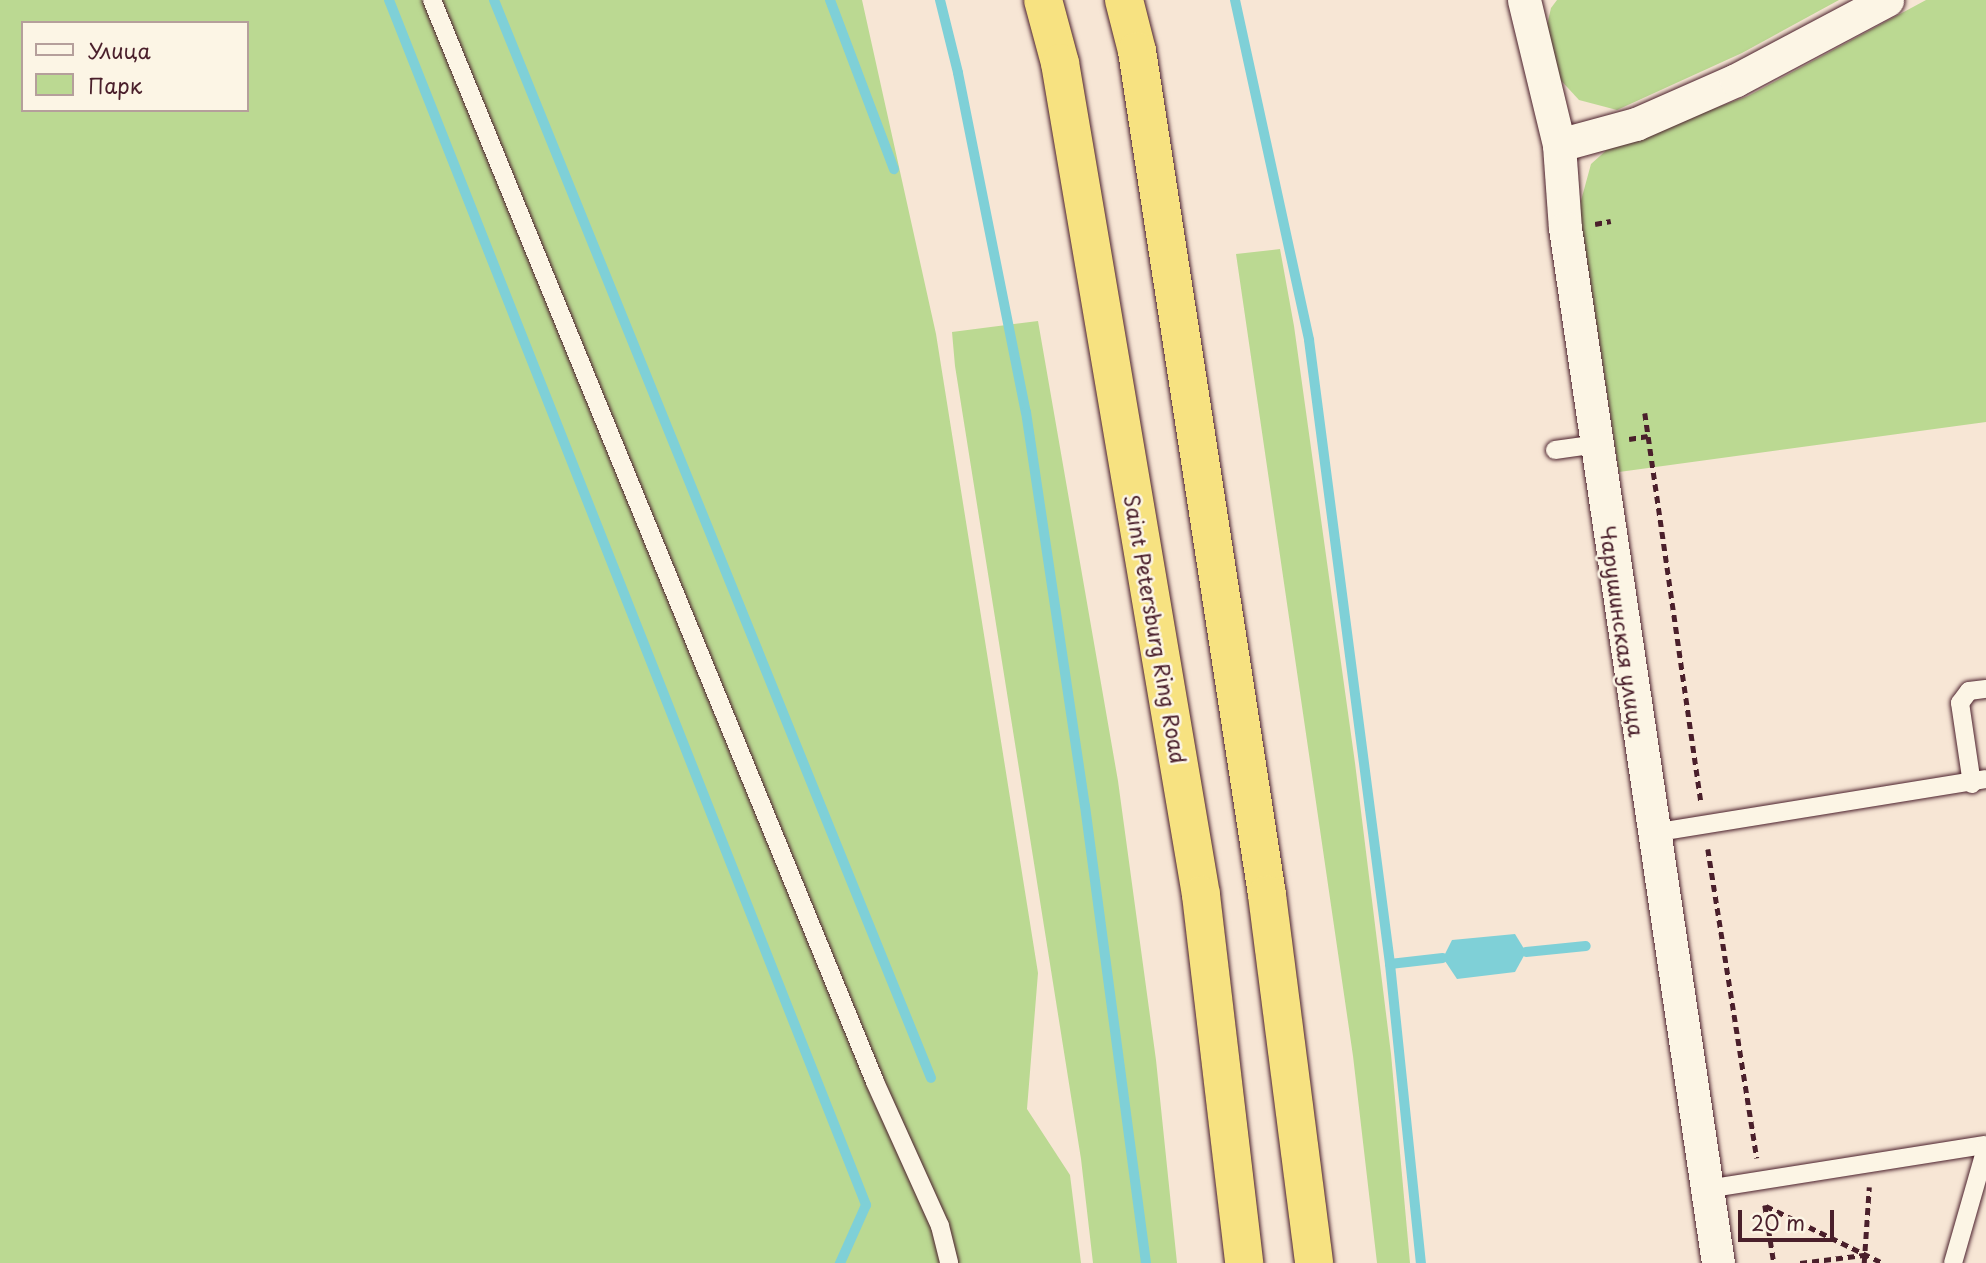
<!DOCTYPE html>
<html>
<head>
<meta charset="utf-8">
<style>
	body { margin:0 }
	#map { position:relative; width:1986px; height:1263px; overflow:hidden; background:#f7e6d5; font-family:"Playpen Sans",sans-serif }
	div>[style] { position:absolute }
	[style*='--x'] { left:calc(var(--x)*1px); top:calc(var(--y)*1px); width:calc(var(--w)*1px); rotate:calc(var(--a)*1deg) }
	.green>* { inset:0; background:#bbd992 }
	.water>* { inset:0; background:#7fd0d7 }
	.stream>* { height:10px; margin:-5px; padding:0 5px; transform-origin:5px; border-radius:5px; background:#7fd0d7 }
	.path>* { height:4.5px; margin-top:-2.25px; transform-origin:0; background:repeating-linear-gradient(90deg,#4a1f2b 0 7px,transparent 0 12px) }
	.roads { filter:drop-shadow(0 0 2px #4a1f2b) drop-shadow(0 0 2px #4a1f2b) }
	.service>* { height:18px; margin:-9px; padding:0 9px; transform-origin:9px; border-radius:9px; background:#fcf5e5 }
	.minor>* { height:33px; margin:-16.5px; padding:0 16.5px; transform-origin:16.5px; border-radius:16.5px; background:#fcf5e5 }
	.motorway>* { height:38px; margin:-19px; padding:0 19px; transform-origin:19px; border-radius:19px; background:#f7e281 }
	span { translate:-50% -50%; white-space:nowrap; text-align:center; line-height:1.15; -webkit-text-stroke:5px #fcf5e5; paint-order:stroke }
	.street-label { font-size:21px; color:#4a1f2b }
	.legend { position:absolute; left:21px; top:21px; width:228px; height:91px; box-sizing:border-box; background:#fcf5e5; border:2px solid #b59f9b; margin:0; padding:9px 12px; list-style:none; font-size:21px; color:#4a1f2b }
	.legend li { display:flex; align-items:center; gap:14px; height:35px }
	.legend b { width:35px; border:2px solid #b59f9b }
	.scale { position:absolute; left:1738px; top:1210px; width:96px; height:32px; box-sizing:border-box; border:4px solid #4a1f2b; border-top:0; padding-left:9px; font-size:21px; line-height:24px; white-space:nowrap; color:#4a1f2b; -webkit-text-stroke:5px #fcf5e5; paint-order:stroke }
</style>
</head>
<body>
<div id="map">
	<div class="green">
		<div style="clip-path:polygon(evenodd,0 0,862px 0,936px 334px,1038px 973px,1027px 1109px,1070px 1175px,1081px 1263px,0 1263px,0 0,23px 23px,247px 23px,247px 110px,23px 110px,23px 23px)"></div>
		<div style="clip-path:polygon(1557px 0,1839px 0,1742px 53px,1617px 110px,1579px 100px,1556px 75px,1545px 34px,1551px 8px)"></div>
		<div style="clip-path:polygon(1926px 0,1986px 0,1986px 422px,1619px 472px,1579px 208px,1591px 164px,1610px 147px,1748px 96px)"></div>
		<div style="clip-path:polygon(1280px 249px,1294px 326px,1355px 763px,1391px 1054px,1410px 1263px,1377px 1263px,1353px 1056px,1236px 254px)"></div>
		<div style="clip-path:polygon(1038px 321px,1118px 781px,1156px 1060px,1177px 1263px,1093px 1263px,1081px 1159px,955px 366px,952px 332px)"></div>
	</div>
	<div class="water">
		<div style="clip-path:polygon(1515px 934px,1526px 952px,1515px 972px,1457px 979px,1443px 958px,1452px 940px)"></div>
	</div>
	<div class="stream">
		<div style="--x:389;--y:0;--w:1296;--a:68.4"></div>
		<div style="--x:866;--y:1205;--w:64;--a:114.1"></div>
		<div style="--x:494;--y:0;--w:1163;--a:67.93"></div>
		<div style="--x:830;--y:0;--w:181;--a:69.3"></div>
		<div style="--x:940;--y:0;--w:75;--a:76.1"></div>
		<div style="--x:958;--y:73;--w:346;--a:78.7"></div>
		<div style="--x:1026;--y:412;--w:398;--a:81.5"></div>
		<div style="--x:1085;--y:806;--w:461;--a:82.4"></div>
		<div style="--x:1235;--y:0;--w:348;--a:77.7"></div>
		<div style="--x:1309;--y:340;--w:629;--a:82.6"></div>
		<div style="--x:1390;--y:964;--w:301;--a:84.1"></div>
		<div style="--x:1526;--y:952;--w:60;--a:-5.7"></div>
		<div style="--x:1390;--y:964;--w:53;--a:-6.5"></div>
	</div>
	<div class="path">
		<div style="--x:1595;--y:224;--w:16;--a:-11"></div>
		<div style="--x:1645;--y:413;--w:393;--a:81.8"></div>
		<div style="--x:1629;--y:439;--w:19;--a:-9"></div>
		<div style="--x:1708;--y:849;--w:313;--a:81"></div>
		<div style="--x:1765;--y:1205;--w:59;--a:81.2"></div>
		<div style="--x:1766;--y:1206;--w:130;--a:26"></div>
		<div style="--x:1800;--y:1263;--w:64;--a:-7.1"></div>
		<div style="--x:1864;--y:1263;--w:76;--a:-86.2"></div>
	</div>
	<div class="roads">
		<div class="service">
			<div style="--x:432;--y:0;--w:1169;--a:67.73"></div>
			<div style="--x:875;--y:1082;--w:158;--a:65.7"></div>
			<div style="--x:940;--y:1226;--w:38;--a:76"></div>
			<div style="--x:1555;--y:450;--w:42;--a:-8.1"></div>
			<div style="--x:1972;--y:784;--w:82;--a:-98.4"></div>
			<div style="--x:1960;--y:703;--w:15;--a:-53"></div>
			<div style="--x:1969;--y:691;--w:17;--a:-7"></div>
			<div style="--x:1653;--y:833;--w:337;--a:-9.2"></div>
			<div style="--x:1707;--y:1189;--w:282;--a:-9"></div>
			<div style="--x:1953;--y:1263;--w:120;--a:-74"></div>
		</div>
		<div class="minor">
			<div style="--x:1524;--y:0;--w:149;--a:76.4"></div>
			<div style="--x:1559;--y:145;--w:83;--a:85.9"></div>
			<div style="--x:1565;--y:228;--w:1046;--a:81.59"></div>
			<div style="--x:1559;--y:145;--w:80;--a:-15.3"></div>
			<div style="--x:1636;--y:124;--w:109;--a:-23.7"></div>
			<div style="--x:1736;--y:80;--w:171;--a:-27.9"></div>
		</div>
		<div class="motorway">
			<div style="--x:1043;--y:0;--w:65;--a:74.9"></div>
			<div style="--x:1060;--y:63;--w:844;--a:80.38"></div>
			<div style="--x:1201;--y:895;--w:371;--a:83.3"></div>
			<div style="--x:1124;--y:0;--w:53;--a:75.7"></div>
			<div style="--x:1137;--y:51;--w:854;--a:81.24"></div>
			<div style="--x:1267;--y:895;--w:371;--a:82.7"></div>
		</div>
	</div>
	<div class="street-label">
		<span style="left:1156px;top:629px;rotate:80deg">Saint Petersburg Ring Road</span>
		<span style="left:1623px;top:631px;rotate:82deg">Чарушинская улица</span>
	</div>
	<ul class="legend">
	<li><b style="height:9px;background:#fcf5e5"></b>Улица</li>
	<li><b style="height:19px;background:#bbd992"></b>Парк</li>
	</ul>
	<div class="scale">20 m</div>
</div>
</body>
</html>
